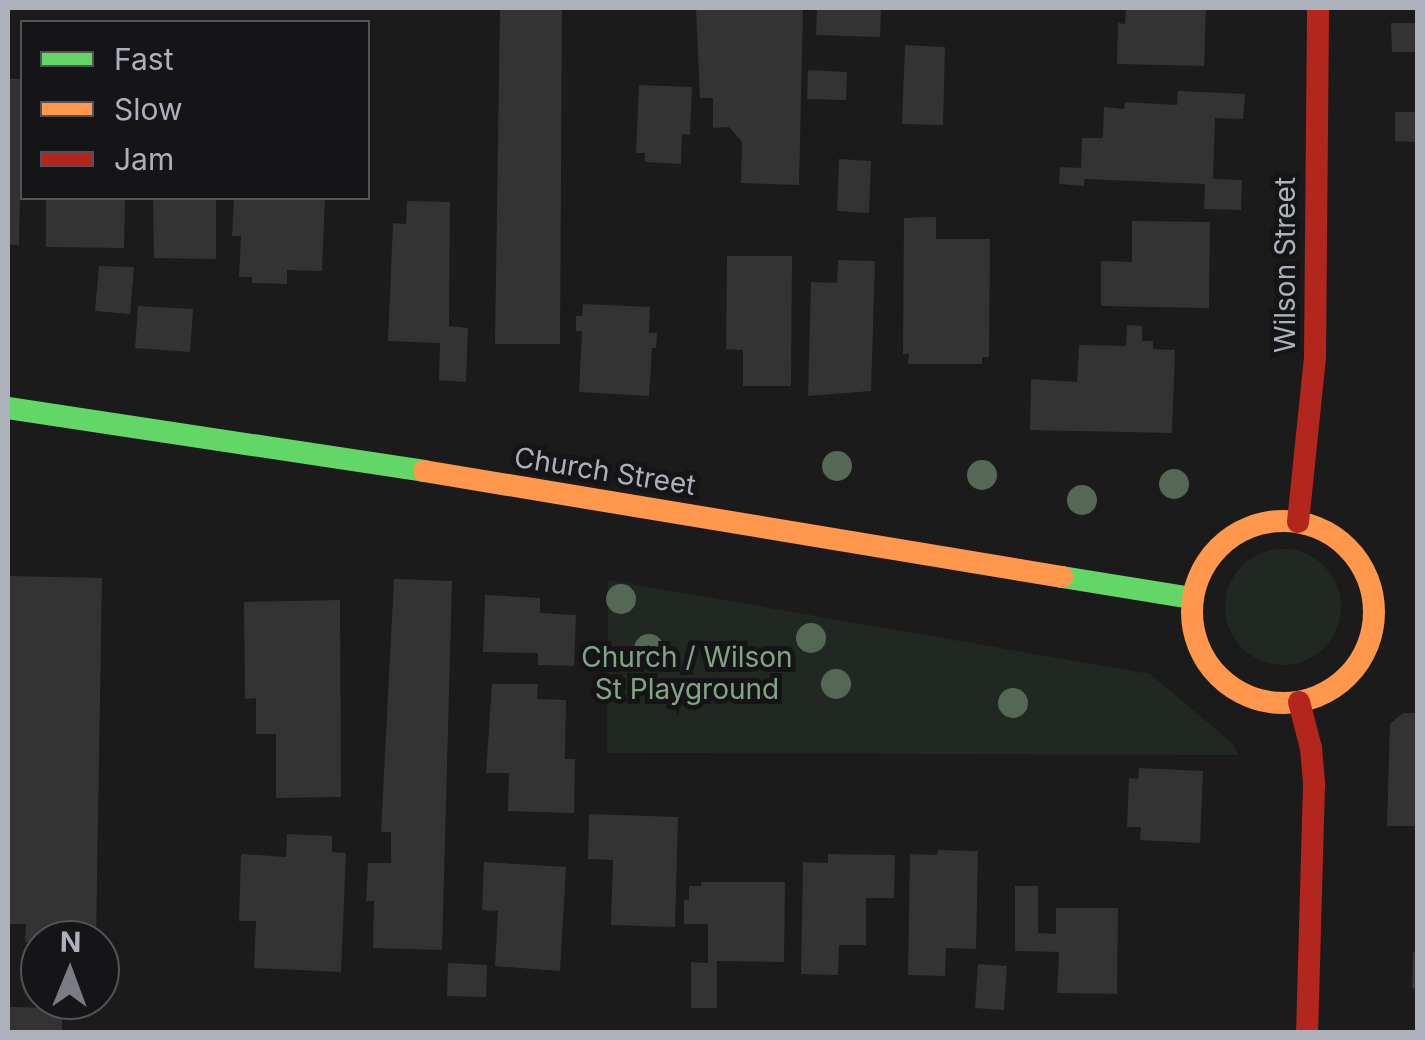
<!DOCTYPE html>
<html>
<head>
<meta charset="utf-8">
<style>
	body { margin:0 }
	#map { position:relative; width:1425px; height:1040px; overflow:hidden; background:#1b1b1b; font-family:Inter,sans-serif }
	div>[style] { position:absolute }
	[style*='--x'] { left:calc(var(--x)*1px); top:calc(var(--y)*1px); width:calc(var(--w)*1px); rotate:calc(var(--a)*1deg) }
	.green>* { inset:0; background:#212821 }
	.round { border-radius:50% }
	.building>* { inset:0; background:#333 }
	.fast>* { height:22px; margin:-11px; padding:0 11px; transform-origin:11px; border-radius:11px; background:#63d668 }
	.slow>* { height:22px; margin:-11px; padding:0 11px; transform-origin:11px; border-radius:11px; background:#ff974d }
	.slow>.ring { margin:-11px; padding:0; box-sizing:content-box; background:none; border:22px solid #ff974d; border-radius:50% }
	.jam>* { height:22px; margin:-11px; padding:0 11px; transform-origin:11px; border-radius:11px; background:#b3261e }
	.trees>* { width:30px; height:30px; margin:-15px; border-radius:50%; background:#556755 }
	span { translate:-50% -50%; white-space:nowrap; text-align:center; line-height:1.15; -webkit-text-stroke:10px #151517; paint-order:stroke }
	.street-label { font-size:28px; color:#adb1bb }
	.park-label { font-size:28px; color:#84a585 }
	.frame { position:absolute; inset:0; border:10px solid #adb1bb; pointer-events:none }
	.legend { position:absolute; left:20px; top:20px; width:350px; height:180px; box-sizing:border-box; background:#151517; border:2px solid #525359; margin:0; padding:12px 18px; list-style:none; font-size:30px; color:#adb1bb }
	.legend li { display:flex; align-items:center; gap:20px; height:50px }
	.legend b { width:50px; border:2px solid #525359 }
	.north { position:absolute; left:20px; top:920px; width:100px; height:100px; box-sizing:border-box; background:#151517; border:2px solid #525359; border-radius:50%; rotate:1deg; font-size:28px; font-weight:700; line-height:40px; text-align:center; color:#adb1bb }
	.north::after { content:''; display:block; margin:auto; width:35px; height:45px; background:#7a7c83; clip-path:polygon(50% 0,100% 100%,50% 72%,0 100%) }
</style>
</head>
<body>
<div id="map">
	<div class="green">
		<div class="round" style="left:1225px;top:549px;width:116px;height:116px"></div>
		<div style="clip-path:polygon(608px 580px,1150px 674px,1231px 742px,1239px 755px,607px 753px)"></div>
	</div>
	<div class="building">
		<div style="clip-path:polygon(500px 8px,562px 8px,560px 344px,495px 344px)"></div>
		<div style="clip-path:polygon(696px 8px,803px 8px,799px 185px,741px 183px,742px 142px,729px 127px,713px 128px,713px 98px,700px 98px)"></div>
		<div style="clip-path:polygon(817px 8px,881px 8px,880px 37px,816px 35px)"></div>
		<div style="clip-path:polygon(1126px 8px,1206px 8px,1204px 66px,1117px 64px,1118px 23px,1125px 24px)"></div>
		<div style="clip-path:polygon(1391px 23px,1418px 23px,1418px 52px,1392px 52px)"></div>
		<div style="clip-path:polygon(905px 45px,945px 47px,943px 125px,902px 124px)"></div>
		<div style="clip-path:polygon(808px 70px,847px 72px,846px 100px,807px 99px)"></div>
		<div style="clip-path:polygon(8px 79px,22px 79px,19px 245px,8px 244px)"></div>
		<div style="clip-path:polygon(639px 85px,692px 87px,690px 135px,682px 134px,681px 164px,645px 162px,645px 153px,636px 153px)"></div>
		<div style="clip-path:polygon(1178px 91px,1245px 94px,1243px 119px,1215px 118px,1213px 179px,1242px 180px,1241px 210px,1204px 209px,1205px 184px,1085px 179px,1084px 186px,1059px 184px,1060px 167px,1081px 168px,1082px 138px,1103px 138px,1104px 107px,1124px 109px,1125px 102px,1177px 105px)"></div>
		<div style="clip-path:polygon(1395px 112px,1418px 112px,1418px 142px,1395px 141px)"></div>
		<div style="clip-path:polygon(839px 159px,871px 161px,869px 213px,837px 211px)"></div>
		<div style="clip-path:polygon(46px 198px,125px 198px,124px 248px,46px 247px)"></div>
		<div style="clip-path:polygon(153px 198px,216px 198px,216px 259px,154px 258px)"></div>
		<div style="clip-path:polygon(234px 198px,325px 198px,322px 271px,287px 270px,287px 284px,252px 283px,252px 277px,239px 277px,241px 236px,232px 236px)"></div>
		<div style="clip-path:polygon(407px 201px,450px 202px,449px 326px,468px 328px,466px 382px,439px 380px,440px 343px,388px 341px,393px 223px,406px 224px)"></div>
		<div style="clip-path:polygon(936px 217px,936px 239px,990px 239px,989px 357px,982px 357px,982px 364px,908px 364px,909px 354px,903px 354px,904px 218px)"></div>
		<div style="clip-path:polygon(1132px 221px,1210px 222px,1209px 308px,1101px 306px,1101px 261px,1132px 262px)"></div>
		<div style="clip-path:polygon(727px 256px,792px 256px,791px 386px,743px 386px,743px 350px,726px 349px)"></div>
		<div style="clip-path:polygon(838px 260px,875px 261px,871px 391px,808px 396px,811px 282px,837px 283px)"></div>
		<div style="clip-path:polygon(99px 266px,134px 267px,130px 314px,95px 311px)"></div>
		<div style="clip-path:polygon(583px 304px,650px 307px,649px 333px,657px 333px,656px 348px,652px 348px,649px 396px,579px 392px,582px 331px,576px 331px,576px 316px,582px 316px)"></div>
		<div style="clip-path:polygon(138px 306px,193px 309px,190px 352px,135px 348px)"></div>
		<div style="clip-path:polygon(1127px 325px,1142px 326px,1142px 341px,1153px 341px,1153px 349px,1175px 350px,1172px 433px,1030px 430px,1031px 379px,1077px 382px,1079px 345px,1126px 346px)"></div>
		<div style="clip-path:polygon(8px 576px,102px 578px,96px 940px,25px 942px,26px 924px,8px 924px)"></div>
		<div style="clip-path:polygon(394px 579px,452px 581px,442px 950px,373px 948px,374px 901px,366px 901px,368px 863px,391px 863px,391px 832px,381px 832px)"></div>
		<div style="clip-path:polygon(485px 595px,540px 598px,540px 613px,576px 615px,574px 666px,538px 665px,538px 653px,483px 652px)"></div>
		<div style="clip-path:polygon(340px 600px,341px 797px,276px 798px,276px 734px,256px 734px,256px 698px,245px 699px,244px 602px)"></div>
		<div style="clip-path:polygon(492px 684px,538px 684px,537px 699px,566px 700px,565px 759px,575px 759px,574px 813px,508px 811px,509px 773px,486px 773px)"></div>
		<div style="clip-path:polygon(1403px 713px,1418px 713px,1418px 826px,1387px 826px,1390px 724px)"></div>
		<div style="clip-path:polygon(1139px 768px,1203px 771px,1200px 843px,1140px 840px,1141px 827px,1127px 827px,1129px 778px,1138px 779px)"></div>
		<div style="clip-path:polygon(589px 814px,678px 817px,675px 927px,611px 925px,613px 860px,588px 859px)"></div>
		<div style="clip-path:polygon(287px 834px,332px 836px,332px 852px,346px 853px,341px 972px,254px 968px,256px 921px,239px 921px,241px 854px,286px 857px)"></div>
		<div style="clip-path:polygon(938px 850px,978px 851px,976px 949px,946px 948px,945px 976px,908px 975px,910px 854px,937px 855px)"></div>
		<div style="clip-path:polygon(828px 854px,895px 855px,894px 898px,866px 898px,866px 945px,839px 945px,838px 975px,801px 974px,803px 862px,828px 863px)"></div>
		<div style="clip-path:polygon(484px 862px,566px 867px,560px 971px,495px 966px,498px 911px,482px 910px)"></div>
		<div style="clip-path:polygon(701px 882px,785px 882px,784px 962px,717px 961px,717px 1008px,691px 1008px,691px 962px,708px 963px,708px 924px,684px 924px,684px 900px,689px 900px,689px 886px,701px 886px)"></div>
		<div style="clip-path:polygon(1015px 886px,1038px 886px,1038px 933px,1056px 934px,1056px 908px,1118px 908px,1117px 994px,1057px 993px,1059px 952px,1015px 951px)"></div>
		<div style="clip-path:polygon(1413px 952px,1418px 952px,1418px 989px,1412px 988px)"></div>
		<div style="clip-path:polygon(448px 963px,487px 965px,486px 997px,447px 996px)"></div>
		<div style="clip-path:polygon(978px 964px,1007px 966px,1004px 1010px,975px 1008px)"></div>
		<div style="clip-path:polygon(8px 1007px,62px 1008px,62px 1032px,8px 1032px)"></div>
	</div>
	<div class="fast">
		<div style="--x:8;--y:408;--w:421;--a:8.6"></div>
		<div style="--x:1062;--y:577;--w:132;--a:9.2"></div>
	</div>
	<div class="slow">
		<div style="--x:424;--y:471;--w:647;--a:9.43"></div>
		<div class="ring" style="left:1192px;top:521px;width:160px;height:160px"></div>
	</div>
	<div class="jam">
		<div style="--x:1298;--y:522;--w:166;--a:-84.1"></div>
		<div style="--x:1315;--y:357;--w:349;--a:-89.5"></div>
		<div style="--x:1299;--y:702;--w:48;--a:75.4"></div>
		<div style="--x:1311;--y:748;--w:37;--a:85"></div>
		<div style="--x:1314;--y:785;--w:247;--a:91.6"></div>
	</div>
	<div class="trees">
		<div style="left:837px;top:466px"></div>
		<div style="left:982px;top:475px"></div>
		<div style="left:1174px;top:484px"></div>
		<div style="left:1082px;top:500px"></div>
		<div style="left:621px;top:599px"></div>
		<div style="left:811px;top:638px"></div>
		<div style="left:649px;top:649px"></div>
		<div style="left:836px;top:684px"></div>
		<div style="left:1013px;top:703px"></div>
	</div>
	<div class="street-label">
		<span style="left:1285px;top:265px;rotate:-90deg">Wilson Street</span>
		<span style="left:605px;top:471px;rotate:9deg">Church Street</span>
	</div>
	<div class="park-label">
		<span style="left:687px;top:673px">Church / Wilson<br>St Playground</span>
	</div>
	<div class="frame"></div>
	<ul class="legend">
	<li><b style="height:12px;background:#63d668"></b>Fast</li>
	<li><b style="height:12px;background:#ff974d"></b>Slow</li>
	<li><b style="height:12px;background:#b3261e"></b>Jam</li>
	</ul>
	<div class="north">N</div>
</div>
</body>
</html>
